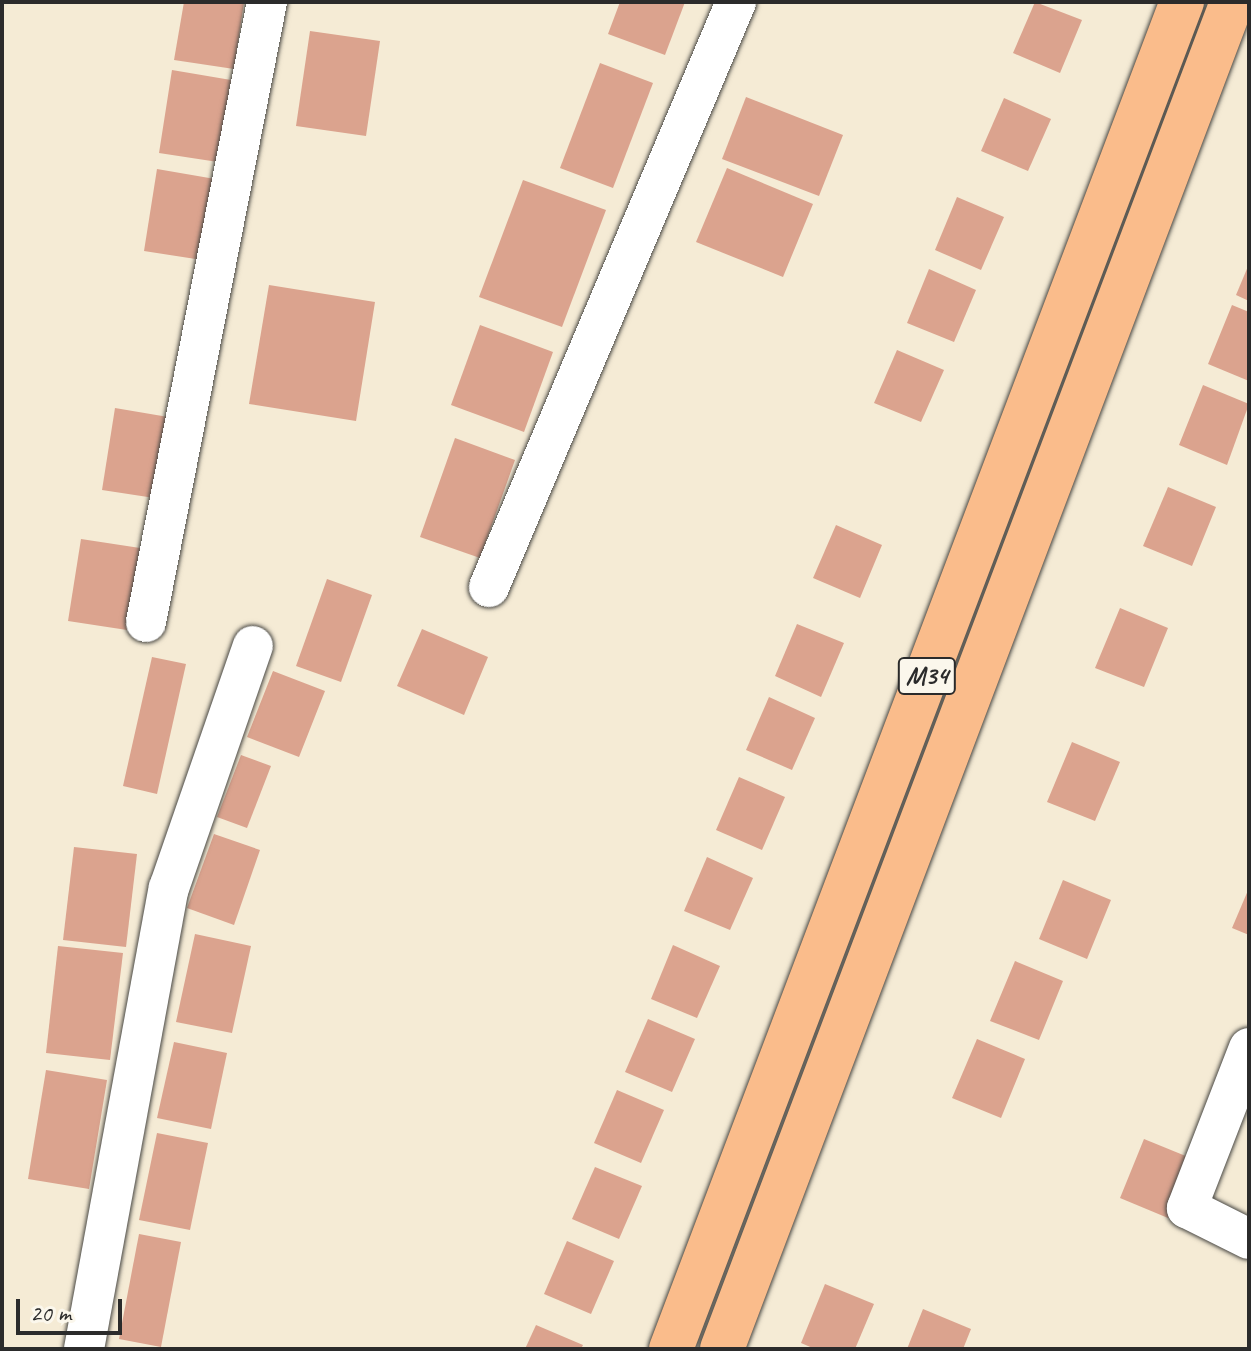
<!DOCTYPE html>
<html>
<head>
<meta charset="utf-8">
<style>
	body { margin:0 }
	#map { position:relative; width:1251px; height:1351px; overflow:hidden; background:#f5ebd5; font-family:Caveat,sans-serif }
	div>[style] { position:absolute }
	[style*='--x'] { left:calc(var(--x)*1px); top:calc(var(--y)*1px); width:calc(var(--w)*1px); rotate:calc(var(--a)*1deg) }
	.building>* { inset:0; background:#dba38e }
	.roads { filter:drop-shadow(0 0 2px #494844) drop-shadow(0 0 2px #494844) }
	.minor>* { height:40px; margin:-20px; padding:0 20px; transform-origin:20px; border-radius:20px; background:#fff }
	.major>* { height:44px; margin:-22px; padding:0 22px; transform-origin:22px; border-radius:22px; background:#fabc8b }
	span { translate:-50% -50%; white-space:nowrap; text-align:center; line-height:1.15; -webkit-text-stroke:6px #fbf7ec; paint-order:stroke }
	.shield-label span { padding:2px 6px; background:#fbf7ec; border:2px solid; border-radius:6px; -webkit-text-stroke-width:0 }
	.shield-label { font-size:26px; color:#2b2b2b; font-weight:700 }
	.frame { position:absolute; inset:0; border:4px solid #2b2b2b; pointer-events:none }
	.scale { position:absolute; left:16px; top:1299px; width:106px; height:36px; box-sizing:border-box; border:4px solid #2b2b2b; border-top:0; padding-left:10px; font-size:24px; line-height:28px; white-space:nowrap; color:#2b2b2b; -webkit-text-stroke:6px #fbf7ec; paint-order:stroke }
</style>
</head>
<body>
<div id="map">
	<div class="building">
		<div style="clip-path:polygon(184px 2px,244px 2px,234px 69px,174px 60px)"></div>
		<div style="clip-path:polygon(620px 2px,685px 2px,665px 55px,608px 34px)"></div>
		<div style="clip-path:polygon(1035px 2px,1082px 20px,1060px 73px,1013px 53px)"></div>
		<div style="clip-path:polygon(310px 31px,380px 41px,366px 136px,296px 126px)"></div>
		<div style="clip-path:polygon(600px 63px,653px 83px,613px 188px,560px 168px)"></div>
		<div style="clip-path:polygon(172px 70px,231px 80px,218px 162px,159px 153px)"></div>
		<div style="clip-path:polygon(746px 97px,843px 135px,819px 196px,722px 159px)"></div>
		<div style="clip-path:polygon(1004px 98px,1051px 119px,1028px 171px,981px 151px)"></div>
		<div style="clip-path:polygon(727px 168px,813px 204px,783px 277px,696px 242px)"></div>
		<div style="clip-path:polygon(157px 169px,215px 179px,202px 260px,144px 251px)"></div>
		<div style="clip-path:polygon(523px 180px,606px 210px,562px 327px,479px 297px)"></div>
		<div style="clip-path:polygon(957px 197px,1004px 217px,981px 270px,935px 250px)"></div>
		<div style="clip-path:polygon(1249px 264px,1249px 301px,1236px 295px)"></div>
		<div style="clip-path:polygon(929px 269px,976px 290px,954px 342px,907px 323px)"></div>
		<div style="clip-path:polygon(269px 285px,375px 302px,356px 421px,249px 404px)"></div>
		<div style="clip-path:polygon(1232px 305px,1249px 312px,1249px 381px,1208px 364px)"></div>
		<div style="clip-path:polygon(480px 325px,553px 352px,524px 432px,451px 405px)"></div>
		<div style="clip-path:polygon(897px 350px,944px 370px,921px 422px,874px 403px)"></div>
		<div style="clip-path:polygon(1203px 385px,1249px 404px,1227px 465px,1179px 445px)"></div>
		<div style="clip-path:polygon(115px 408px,174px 418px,161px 499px,102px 490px)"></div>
		<div style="clip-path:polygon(455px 438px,515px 460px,480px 558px,420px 537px)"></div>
		<div style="clip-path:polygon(1168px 487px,1216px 507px,1192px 566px,1143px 546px)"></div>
		<div style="clip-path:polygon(836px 525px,882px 545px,860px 598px,813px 578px)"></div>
		<div style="clip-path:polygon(81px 539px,140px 548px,127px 630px,68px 621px)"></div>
		<div style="clip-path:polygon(327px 579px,372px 595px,341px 682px,296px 666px)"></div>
		<div style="clip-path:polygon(1120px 608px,1168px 628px,1144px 687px,1095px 668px)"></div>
		<div style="clip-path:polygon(797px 624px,844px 643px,821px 697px,775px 676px)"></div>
		<div style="clip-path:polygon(422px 629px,488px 657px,464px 715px,397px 686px)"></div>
		<div style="clip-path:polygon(152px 657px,186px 664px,157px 794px,123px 786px)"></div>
		<div style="clip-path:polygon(273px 671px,325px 691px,299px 757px,247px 737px)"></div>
		<div style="clip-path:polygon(769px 697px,815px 718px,792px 770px,746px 750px)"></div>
		<div style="clip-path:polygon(1072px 742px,1120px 762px,1095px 821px,1047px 802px)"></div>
		<div style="clip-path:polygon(241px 755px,271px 766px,247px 828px,217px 817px)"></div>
		<div style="clip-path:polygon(739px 777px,785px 797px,762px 850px,716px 830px)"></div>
		<div style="clip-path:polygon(214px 834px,260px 850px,234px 925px,187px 908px)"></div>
		<div style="clip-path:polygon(74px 847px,137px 854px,126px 947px,63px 940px)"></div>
		<div style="clip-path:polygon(707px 857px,753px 878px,730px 930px,684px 911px)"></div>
		<div style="clip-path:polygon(1063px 880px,1111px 900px,1087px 959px,1039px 939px)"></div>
		<div style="clip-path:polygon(1249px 888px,1249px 935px,1232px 928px)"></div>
		<div style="clip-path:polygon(195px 934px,251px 946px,232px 1033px,176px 1022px)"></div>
		<div style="clip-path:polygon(673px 945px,720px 966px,697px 1018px,651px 999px)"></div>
		<div style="clip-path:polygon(58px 946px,123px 953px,110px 1060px,46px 1053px)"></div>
		<div style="clip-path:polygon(1015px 961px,1063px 981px,1039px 1040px,990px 1021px)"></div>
		<div style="clip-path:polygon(648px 1019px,695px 1039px,672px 1092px,625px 1072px)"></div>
		<div style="clip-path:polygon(977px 1039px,1025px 1059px,1001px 1118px,952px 1098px)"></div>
		<div style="clip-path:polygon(174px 1042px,227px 1053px,211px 1129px,157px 1118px)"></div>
		<div style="clip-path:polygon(46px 1070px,107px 1080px,89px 1189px,28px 1179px)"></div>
		<div style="clip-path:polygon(617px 1090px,664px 1110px,641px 1163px,594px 1143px)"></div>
		<div style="clip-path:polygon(157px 1133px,208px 1143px,190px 1230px,139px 1220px)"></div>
		<div style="clip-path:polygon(1144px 1139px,1193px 1159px,1168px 1218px,1120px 1198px)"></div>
		<div style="clip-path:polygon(595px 1167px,642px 1186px,619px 1239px,572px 1219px)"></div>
		<div style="clip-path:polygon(139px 1234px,181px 1242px,161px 1347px,119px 1339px)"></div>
		<div style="clip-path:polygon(567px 1241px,614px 1261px,591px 1314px,544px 1294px)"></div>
		<div style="clip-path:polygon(825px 1284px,874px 1304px,855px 1349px,815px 1349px,801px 1343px)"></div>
		<div style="clip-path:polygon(923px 1309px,971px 1329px,963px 1349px,907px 1349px)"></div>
		<div style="clip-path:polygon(536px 1325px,583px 1345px,581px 1349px,525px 1349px)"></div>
	</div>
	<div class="roads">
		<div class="minor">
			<div style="--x:489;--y:587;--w:635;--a:-67.11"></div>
			<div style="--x:146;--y:622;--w:632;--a:-78.96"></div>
			<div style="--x:1249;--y:1048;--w:172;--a:111.2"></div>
			<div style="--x:1187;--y:1208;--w:69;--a:26.6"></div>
			<div style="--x:84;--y:1349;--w:469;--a:-79.6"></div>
			<div style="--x:169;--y:888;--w:256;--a:-70.9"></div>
		</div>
		<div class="major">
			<div style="--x:671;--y:1349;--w:1441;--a:-69.23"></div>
			<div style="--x:722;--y:1349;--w:1440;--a:-69.26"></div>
		</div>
	</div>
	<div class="shield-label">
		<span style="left:927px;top:676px">M34</span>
	</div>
	<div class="frame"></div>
	<div class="scale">20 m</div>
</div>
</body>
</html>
